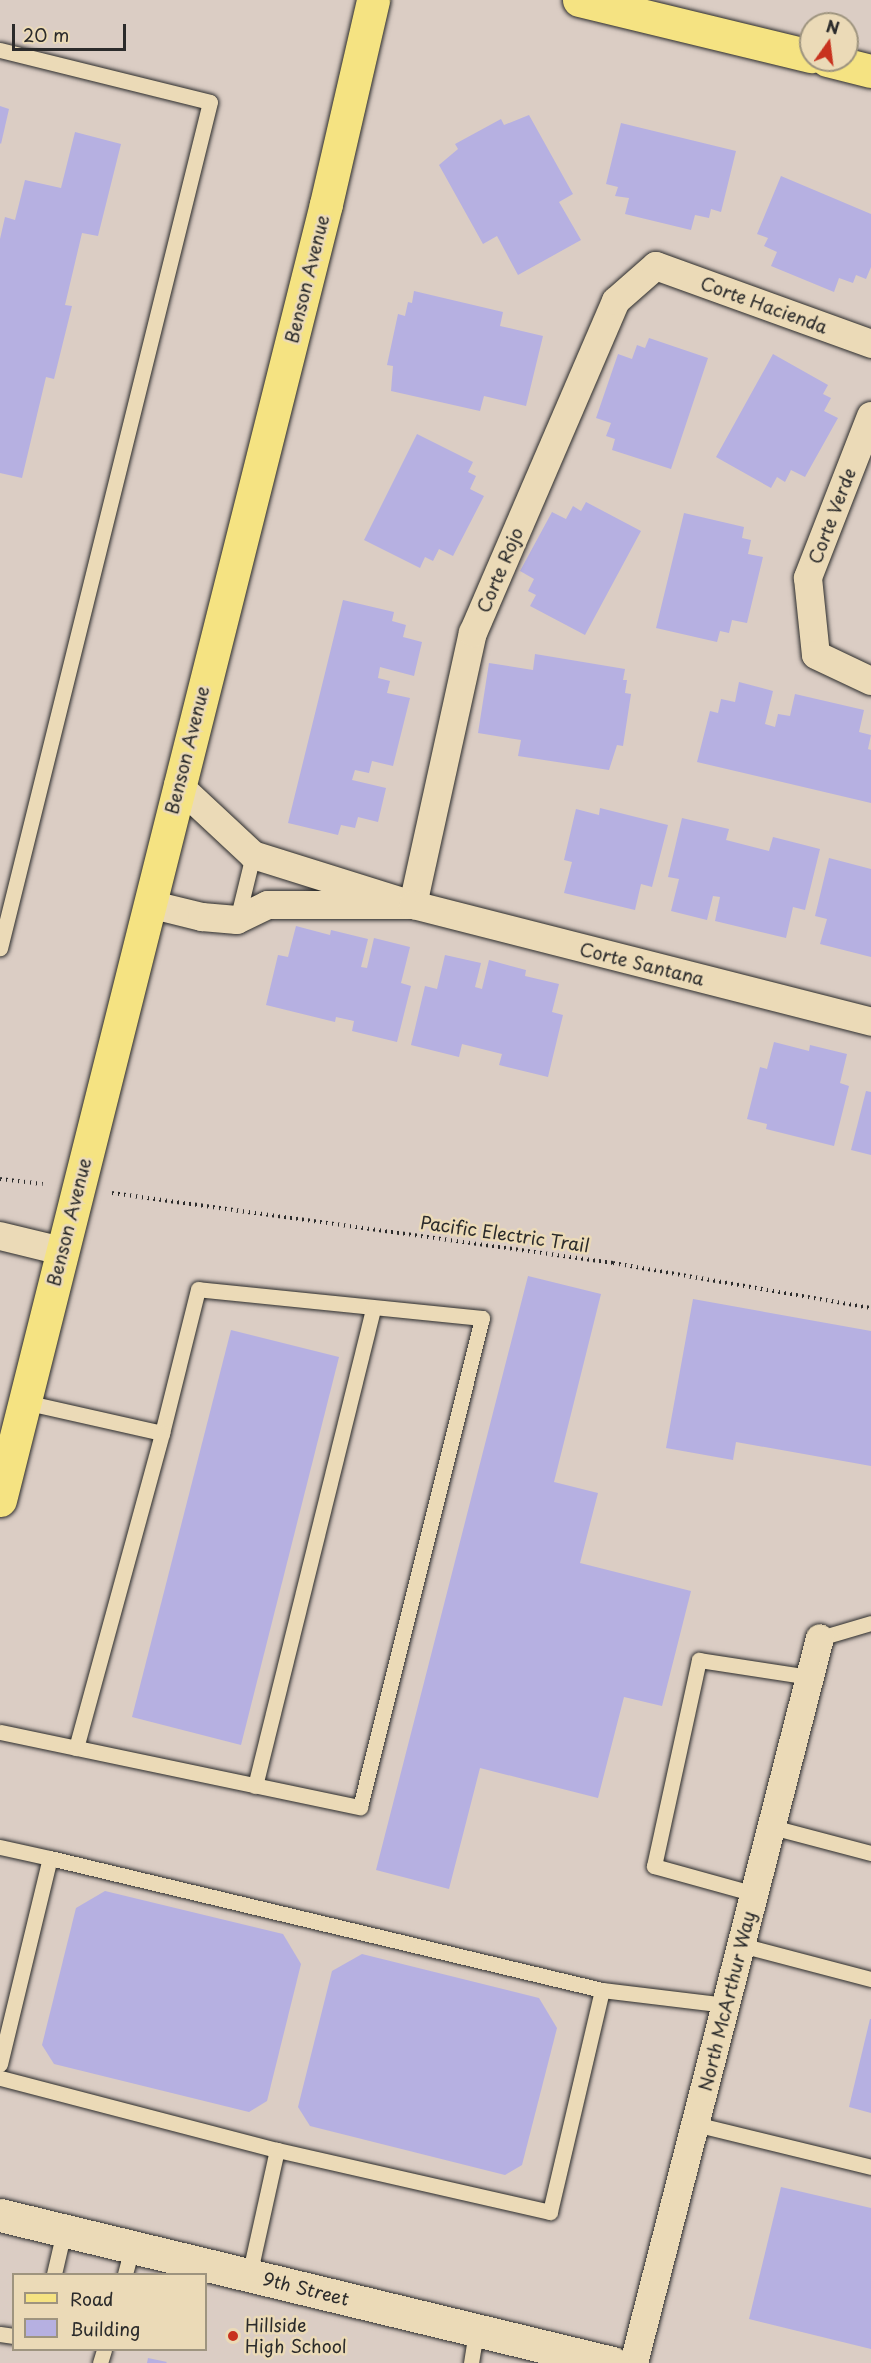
<!DOCTYPE html>
<html>
<head>
<meta charset="utf-8">
<style>
	body { margin:0 }
	#map { position:relative; width:871px; height:2363px; overflow:hidden; background:#dbcdc4; font-family:"Playpen Sans",sans-serif }
	div>[style] { position:absolute }
	[style*='--x'] { left:calc(var(--x)*1px); top:calc(var(--y)*1px); width:calc(var(--w)*1px); rotate:calc(var(--a)*1deg) }
	.building>* { inset:0; background:#b6b0e1 }
	.path>* { height:4px; margin-top:-2px; transform-origin:0; background:repeating-linear-gradient(90deg,#2b2b2b 0 1.5px,transparent 0 6px) }
	.roads { filter:drop-shadow(0 0 2px #2b2b2b) drop-shadow(0 0 2px #2b2b2b) }
	.lane>* { height:15px; margin:-7.5px; padding:0 7.5px; transform-origin:7.5px; border-radius:7.5px; background:#ebdab7 }
	.street>* { height:28px; margin:-14px; padding:0 14px; transform-origin:14px; border-radius:14px; background:#ebdab7 }
	.secondary>* { height:33px; margin:-16.5px; padding:0 16.5px; transform-origin:16.5px; border-radius:16.5px; background:#ebdab7 }
	.primary>* { height:33px; margin:-16.5px; padding:0 16.5px; transform-origin:16.5px; border-radius:16.5px; background:#f5e382 }
	.dots>* { width:16px; height:16px; translate:-50% -50%; box-sizing:border-box; border:3px solid #ebdab7; border-radius:50% }
	span { translate:-50% -50%; white-space:nowrap; text-align:center; line-height:1.15; -webkit-text-stroke:5px #ebdab7; paint-order:stroke }
	.street-label { font-size:18px; color:#2b2b2b }
	.poi-label { font-size:18px; color:#2b2b2b }
	.left { translate:0 -50%; text-align:left }
	.legend { position:absolute; left:12px; top:2273px; width:195px; height:78px; box-sizing:border-box; background:#ebdab7; border:2px solid #9e947f; margin:0; padding:8px 10px; list-style:none; font-size:18px; color:#2b2b2b }
	.legend li { display:flex; align-items:center; gap:12px; height:30px }
	.legend b { width:30px; border:2px solid #9e947f }
	.north { position:absolute; left:799px; top:12px; width:60px; height:60px; box-sizing:border-box; background:#ebdab7; border:2px solid #9e947f; border-radius:50%; rotate:14deg; font-size:16px; font-weight:700; line-height:24px; text-align:center; color:#2b2b2b }
	.north::after { content:''; display:block; margin:auto; width:21px; height:27px; background:#c8321e; clip-path:polygon(50% 0,100% 100%,50% 72%,0 100%) }
	.scale { position:absolute; left:12px; top:24px; width:114px; height:27px; box-sizing:border-box; border:3px solid #2b2b2b; border-top:0; padding-left:8px; font-size:18px; line-height:21px; white-space:nowrap; color:#2b2b2b; -webkit-text-stroke:4px #ebdab7; paint-order:stroke }
</style>
</head>
<body>
<div id="map">
	<div class="building">
		<div style="clip-path:polygon(0 106px,9px 109px,1px 144px,0 143px)"></div>
		<div style="clip-path:polygon(529px 115px,573px 194px,559px 202px,581px 240px,518px 275px,497px 236px,483px 244px,439px 165px,458px 149px,455px 144px,501px 119px,504px 125px)"></div>
		<div style="clip-path:polygon(621px 123px,736px 151px,721px 212px,711px 209px,709px 218px,695px 215px,691px 230px,625px 214px,629px 198px,615px 196px,618px 187px,606px 184px)"></div>
		<div style="clip-path:polygon(75px 132px,121px 144px,98px 236px,82px 233px,65px 305px,72px 306px,54px 379px,46px 377px,22px 478px,0 473px,0 239px,5px 217px,15px 220px,25px 180px,61px 188px)"></div>
		<div style="clip-path:polygon(781px 176px,871px 214px,871px 267px,866px 279px,856px 275px,853px 283px,839px 278px,834px 292px,771px 266px,777px 252px,764px 246px,768px 238px,757px 234px)"></div>
		<div style="clip-path:polygon(414px 291px,503px 312px,500px 326px,543px 336px,526px 406px,484px 396px,480px 411px,391px 391px,393px 366px,387px 365px,398px 314px,405px 316px,408px 302px,412px 303px)"></div>
		<div style="clip-path:polygon(649px 338px,708px 358px,671px 469px,612px 450px,615px 439px,606px 436px,611px 423px,596px 418px,618px 354px,632px 359px,637px 345px,645px 348px)"></div>
		<div style="clip-path:polygon(773px 354px,828px 385px,823px 394px,831px 398px,824px 411px,838px 418px,805px 477px,791px 470px,785px 482px,777px 477px,771px 488px,716px 457px)"></div>
		<div style="clip-path:polygon(417px 434px,473px 462px,468px 472px,476px 476px,470px 489px,484px 496px,453px 556px,439px 549px,433px 561px,425px 557px,420px 568px,364px 540px)"></div>
		<div style="clip-path:polygon(586px 502px,641px 531px,585px 635px,530px 606px,536px 595px,528px 591px,534px 579px,520px 571px,552px 512px,566px 519px,573px 506px,581px 511px)"></div>
		<div style="clip-path:polygon(684px 513px,744px 527px,742px 538px,751px 540px,748px 554px,763px 557px,747px 623px,732px 620px,729px 633px,720px 631px,717px 642px,656px 628px)"></div>
		<div style="clip-path:polygon(343px 600px,394px 612px,392px 621px,406px 625px,403px 637px,422px 642px,414px 676px,380px 667px,378px 678px,390px 681px,387px 693px,410px 698px,393px 766px,372px 761px,369px 773px,355px 770px,352px 780px,386px 788px,378px 822px,358px 817px,355px 828px,341px 825px,338px 835px,288px 823px)"></div>
		<div style="clip-path:polygon(535px 654px,625px 669px,623px 680px,627px 680px,625px 693px,631px 694px,623px 746px,617px 745px,609px 770px,518px 756px,521px 740px,478px 733px,489px 663px,533px 670px)"></div>
		<div style="clip-path:polygon(739px 682px,773px 691px,765px 724px,775px 727px,778px 714px,790px 716px,795px 694px,864px 710px,859px 732px,871px 735px,868px 749px,871px 750px,871px 803px,697px 762px,710px 711px,718px 713px,721px 699px,735px 702px)"></div>
		<div style="clip-path:polygon(600px 808px,668px 825px,652px 887px,641px 884px,635px 910px,564px 893px,572px 862px,564px 860px,576px 809px,599px 815px)"></div>
		<div style="clip-path:polygon(682px 818px,729px 829px,726px 840px,769px 851px,773px 837px,820px 849px,805px 910px,793px 907px,786px 938px,715px 921px,720px 897px,713px 896px,707px 920px,671px 911px,679px 879px,668px 877px)"></div>
		<div style="clip-path:polygon(829px 858px,871px 869px,871px 957px,820px 944px,827px 919px,815px 916px)"></div>
		<div style="clip-path:polygon(296px 926px,330px 935px,331px 930px,368px 939px,361px 967px,367px 968px,374px 938px,410px 947px,401px 983px,411px 986px,397px 1042px,352px 1031px,354px 1021px,336px 1017px,335px 1022px,266px 1005px,278px 955px,288px 957px)"></div>
		<div style="clip-path:polygon(445px 955px,481px 963px,475px 987px,482px 989px,489px 960px,526px 970px,525px 976px,559px 984px,552px 1012px,563px 1015px,548px 1077px,499px 1065px,502px 1054px,462px 1044px,459px 1057px,411px 1045px,425px 986px,437px 989px)"></div>
		<div style="clip-path:polygon(774px 1042px,809px 1051px,810px 1045px,847px 1054px,840px 1083px,849px 1086px,834px 1146px,766px 1129px,767px 1124px,747px 1119px,760px 1067px,767px 1069px)"></div>
		<div style="clip-path:polygon(866px 1091px,871px 1092px,871px 1155px,851px 1150px)"></div>
		<div style="clip-path:polygon(528px 1276px,601px 1294px,554px 1482px,598px 1493px,580px 1563px,691px 1591px,662px 1706px,624px 1697px,598px 1798px,480px 1768px,449px 1889px,376px 1870px)"></div>
		<div style="clip-path:polygon(693px 1299px,871px 1331px,871px 1466px,736px 1442px,733px 1460px,666px 1448px)"></div>
		<div style="clip-path:polygon(231px 1330px,339px 1357px,241px 1745px,132px 1717px)"></div>
		<div style="clip-path:polygon(105px 1891px,283px 1934px,301px 1964px,267px 2101px,249px 2112px,54px 2064px,42px 2045px,76px 1908px)"></div>
		<div style="clip-path:polygon(362px 1954px,539px 1998px,557px 2028px,522px 2165px,505px 2175px,310px 2126px,298px 2107px,332px 1971px)"></div>
		<div style="clip-path:polygon(870px 2019px,871px 2019px,871px 2113px,849px 2107px)"></div>
		<div style="clip-path:polygon(781px 2187px,871px 2208px,871px 2349px,749px 2319px)"></div>
		<div style="clip-path:polygon(148px 2358px,167px 2362px,166px 2363px,147px 2363px)"></div>
	</div>
	<div class="path">
		<div style="--x:0;--y:1179;--w:43;--a:6.6"></div>
		<div style="--x:112;--y:1193;--w:506;--a:7.95"></div>
		<div style="--x:613;--y:1263;--w:262;--a:9.9"></div>
	</div>
	<div class="roads">
		<div class="lane">
			<div style="--x:0;--y:50;--w:216;--a:13.9"></div>
			<div style="--x:210;--y:102;--w:872;--a:103.94"></div>
			<div style="--x:237;--y:920;--w:67;--a:-76.2"></div>
			<div style="--x:820;--y:1638;--w:53;--a:-16.4"></div>
			<div style="--x:0;--y:1732;--w:368;--a:11.8"></div>
			<div style="--x:360;--y:1807;--w:504;--a:-75.99"></div>
			<div style="--x:482;--y:1318;--w:285;--a:-174.2"></div>
			<div style="--x:198;--y:1289;--w:148;--a:104"></div>
			<div style="--x:162;--y:1433;--w:141;--a:-167.3"></div>
			<div style="--x:76;--y:1748;--w:327;--a:-74.7"></div>
			<div style="--x:255;--y:1786;--w:492;--a:-76.1"></div>
			<div style="--x:772;--y:1827;--w:102;--a:14.7"></div>
			<div style="--x:0;--y:1847;--w:51;--a:12.4"></div>
			<div style="--x:755;--y:1894;--w:105;--a:-164.5"></div>
			<div style="--x:654;--y:1866;--w:211;--a:-77.7"></div>
			<div style="--x:699;--y:1660;--w:112;--a:8.7"></div>
			<div style="--x:741;--y:1945;--w:134;--a:14.7"></div>
			<div style="--x:602;--y:1990;--w:125;--a:6.9"></div>
			<div style="--x:0;--y:2064;--w:212;--a:-76.4"></div>
			<div style="--x:50;--y:1858;--w:568;--a:13.45"></div>
			<div style="--x:602;--y:1990;--w:228;--a:103.2"></div>
			<div style="--x:550;--y:2212;--w:280;--a:-167.2"></div>
			<div style="--x:277;--y:2150;--w:286;--a:-165.4"></div>
			<div style="--x:695;--y:2124;--w:181;--a:13.7"></div>
			<div style="--x:54;--y:2274;--w:44;--a:-76.9"></div>
			<div style="--x:125;--y:2274;--w:27;--a:-75"></div>
			<div style="--x:249;--y:2276;--w:129;--a:-77.5"></div>
			<div style="--x:0;--y:2334;--w:14;--a:8"></div>
			<div style="--x:100;--y:2363;--w:14;--a:-73"></div>
			<div style="--x:471;--y:2363;--w:33;--a:-81"></div>
		</div>
		<div class="street">
			<div style="--x:871;--y:416;--w:174;--a:111.3"></div>
			<div style="--x:808;--y:578;--w:77;--a:84.1"></div>
			<div style="--x:816;--y:655;--w:61;--a:25.3"></div>
			<div style="--x:178;--y:785;--w:103;--a:43"></div>
			<div style="--x:253;--y:855;--w:168;--a:17.4"></div>
			<div style="--x:413;--y:905;--w:279;--a:-77.6"></div>
			<div style="--x:473;--y:633;--w:361;--a:-66.7"></div>
			<div style="--x:616;--y:301;--w:53;--a:-41.2"></div>
			<div style="--x:656;--y:266;--w:229;--a:19.9"></div>
			<div style="--x:149;--y:904;--w:55;--a:13.8"></div>
			<div style="--x:202;--y:917;--w:35;--a:5"></div>
			<div style="--x:237;--y:920;--w:34;--a:-26"></div>
			<div style="--x:268;--y:905;--w:145;--a:0"></div>
			<div style="--x:413;--y:905;--w:473;--a:14.3"></div>
			<div style="--x:0;--y:1236;--w:64;--a:13.6"></div>
			<div style="--x:634;--y:2363;--w:748;--a:-75.61"></div>
		</div>
		<div class="secondary">
			<div style="--x:0;--y:2215;--w:630;--a:13.59"></div>
		</div>
		<div class="primary">
			<div style="--x:579;--y:0;--w:239;--a:13.6"></div>
			<div style="--x:827;--y:60;--w:45;--a:14"></div>
			<div style="--x:0;--y:1500;--w:1336;--a:-75.88"></div>
			<div style="--x:326;--y:204;--w:209;--a:-77"></div>
		</div>
	</div>
	<div class="dots">
		<div style="left:233px;top:2336px;background:#c8321e"></div>
	</div>
	<div class="street-label">
		<span style="left:307px;top:279px;rotate:-76deg">Benson Avenue</span>
		<span style="left:764px;top:305px;rotate:20deg">Corte Hacienda</span>
		<span style="left:832px;top:516px;rotate:-69deg">Corte Verde</span>
		<span style="left:500px;top:570px;rotate:-67deg">Corte Rojo</span>
		<span style="left:187px;top:750px;rotate:-76deg">Benson Avenue</span>
		<span style="left:642px;top:964px;rotate:14deg">Corte Santana</span>
		<span style="left:69px;top:1222px;rotate:-76deg">Benson Avenue</span>
		<span style="left:505px;top:1234px;rotate:8deg">Pacific Electric Trail</span>
		<span style="left:727px;top:2001px;rotate:-76deg">North McArthur Way</span>
		<span style="left:306px;top:2289px;rotate:14deg">9th Street</span>
	</div>
	<div class="poi-label">
		<span class="left" style="left:245px;top:2336px">Hillside<br>High School</span>
	</div>
	<ul class="legend">
	<li><b style="height:8px;background:#f5e382"></b>Road</li>
	<li><b style="height:16px;background:#b6b0e1"></b>Building</li>
	</ul>
	<div class="north">N</div>
	<div class="scale">20 m</div>
</div>
</body>
</html>
